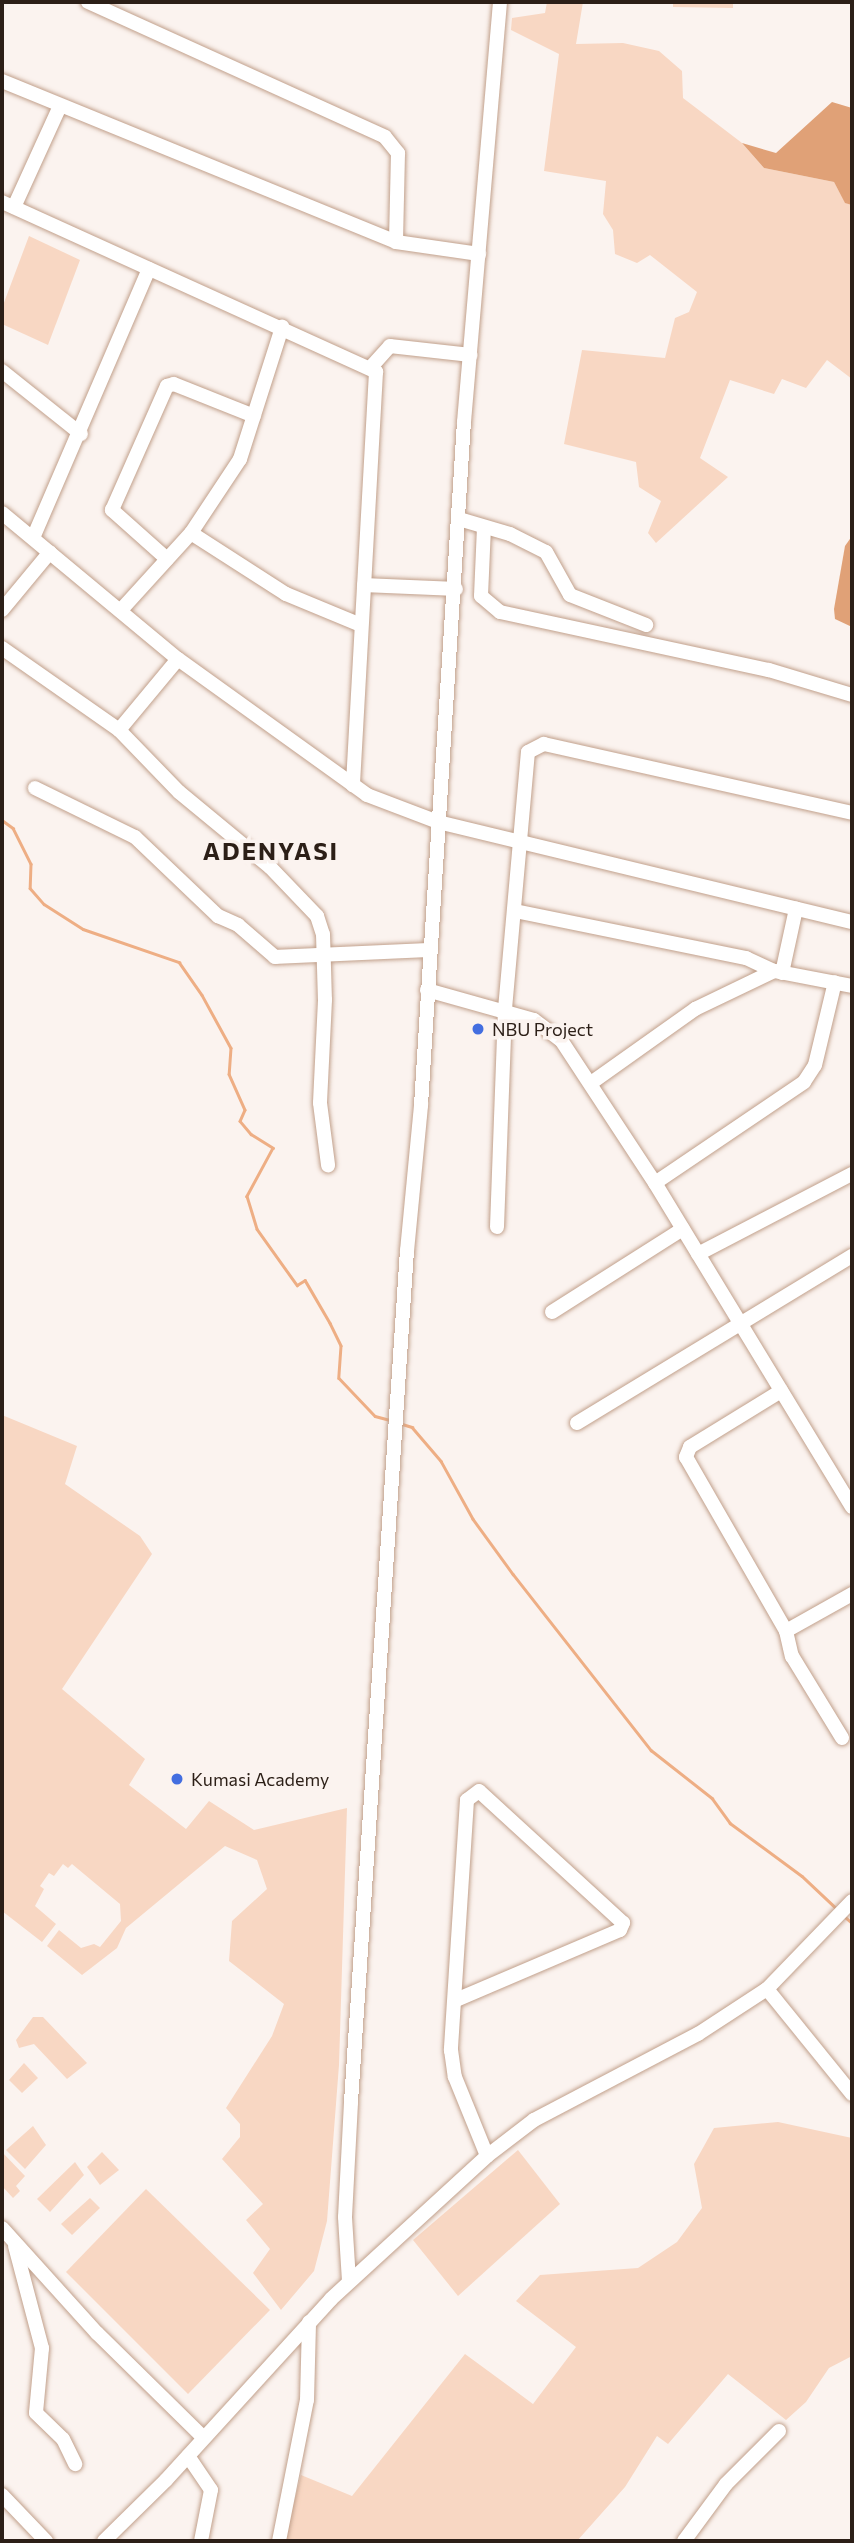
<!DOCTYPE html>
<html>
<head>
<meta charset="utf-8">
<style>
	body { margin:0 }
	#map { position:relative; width:854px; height:2543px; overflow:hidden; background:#fbf3ef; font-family:Commissioner,sans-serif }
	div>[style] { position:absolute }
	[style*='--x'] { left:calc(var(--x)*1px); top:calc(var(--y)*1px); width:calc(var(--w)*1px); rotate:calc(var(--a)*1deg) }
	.green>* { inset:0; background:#f8d7c3 }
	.forest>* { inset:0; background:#e0a177 }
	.stream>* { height:2.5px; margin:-1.25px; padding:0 1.25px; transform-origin:1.25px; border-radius:1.25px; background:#eeae84 }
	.roads { filter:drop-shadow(0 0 2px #c1a08b) drop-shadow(0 0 2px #c1a08b) }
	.minor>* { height:14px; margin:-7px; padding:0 7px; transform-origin:7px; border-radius:7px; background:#fff }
	.dots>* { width:19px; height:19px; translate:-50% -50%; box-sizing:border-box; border:4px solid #fbf3ef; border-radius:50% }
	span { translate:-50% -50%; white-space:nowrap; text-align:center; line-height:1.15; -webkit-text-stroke:7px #fbf3ef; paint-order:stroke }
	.poi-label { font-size:18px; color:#2c1f17 }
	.left { translate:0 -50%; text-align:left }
	.district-label { font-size:24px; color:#2c1f17; font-weight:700; letter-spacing:2px }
	.frame { position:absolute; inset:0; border:4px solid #2c1f17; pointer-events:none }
</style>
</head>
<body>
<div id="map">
	<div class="green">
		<div style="clip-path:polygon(547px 2px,583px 2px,576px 44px,623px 43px,659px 51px,682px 71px,683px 98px,742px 143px,764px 168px,834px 182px,845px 202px,852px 205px,852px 379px,827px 360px,806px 388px,782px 379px,774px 394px,730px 380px,700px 458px,728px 477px,656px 543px,648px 533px,661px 501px,639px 487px,636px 462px,564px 444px,582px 350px,665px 358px,675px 318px,689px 312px,697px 292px,650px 255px,637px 263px,615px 254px,613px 230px,603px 214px,606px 181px,544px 171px,559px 54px,511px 30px,512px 18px,545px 13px)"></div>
		<div style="clip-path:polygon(673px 2px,733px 2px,733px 8px,673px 7px)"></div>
		<div style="clip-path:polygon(29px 236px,80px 260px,48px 345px,2px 324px,2px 308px)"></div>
		<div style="clip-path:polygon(2px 1415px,77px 1446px,65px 1484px,140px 1536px,152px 1554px,62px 1689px,145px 1759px,129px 1785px,186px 1829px,209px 1801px,254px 1830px,347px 1808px,339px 2065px,327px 2221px,314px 2271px,281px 2310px,253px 2273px,270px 2249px,246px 2220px,263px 2204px,222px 2159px,240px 2137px,240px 2124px,226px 2108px,272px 2036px,284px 2004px,229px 1961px,232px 1921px,267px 1889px,257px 1860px,225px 1846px,126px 1928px,117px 1948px,82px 1975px,47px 1946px,59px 1930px,81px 1948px,94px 1944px,100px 1947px,121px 1921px,120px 1904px,72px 1864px,68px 1868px,63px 1864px,54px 1876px,49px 1873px,40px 1886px,44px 1889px,35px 1906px,56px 1924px,42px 1942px,2px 1911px)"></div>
		<div style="clip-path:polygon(33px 2017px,43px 2017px,87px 2063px,67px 2079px,34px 2044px,19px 2048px,16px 2040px)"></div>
		<div style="clip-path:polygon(24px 2063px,38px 2078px,22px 2093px,9px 2080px)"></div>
		<div style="clip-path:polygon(778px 2122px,852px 2138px,852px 2356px,829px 2368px,806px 2402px,786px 2420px,728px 2374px,668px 2444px,657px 2436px,625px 2487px,577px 2541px,284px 2541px,301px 2475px,352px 2496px,465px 2354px,533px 2404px,576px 2347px,516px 2301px,540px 2275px,638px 2268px,677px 2242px,702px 2208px,694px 2164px,714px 2128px)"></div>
		<div style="clip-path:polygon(33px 2126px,46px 2145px,25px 2169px,6px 2150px)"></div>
		<div style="clip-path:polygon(518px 2150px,560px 2204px,458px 2296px,413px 2240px)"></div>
		<div style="clip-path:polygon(2px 2152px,25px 2176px,16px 2186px,20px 2191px,13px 2198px,2px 2186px)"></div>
		<div style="clip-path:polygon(102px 2152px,119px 2170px,100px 2185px,87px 2167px)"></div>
		<div style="clip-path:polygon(75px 2162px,84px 2175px,50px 2212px,37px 2199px)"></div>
		<div style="clip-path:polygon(146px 2189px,270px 2310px,188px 2394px,66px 2272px)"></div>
		<div style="clip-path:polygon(90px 2198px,100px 2208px,72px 2235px,61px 2224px)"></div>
	</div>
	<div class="forest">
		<div style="clip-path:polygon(832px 102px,852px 108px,852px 205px,845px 203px,834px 182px,764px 168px,742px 143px,776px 153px)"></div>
		<div style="clip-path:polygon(852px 536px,852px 627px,835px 619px,834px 609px,845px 546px)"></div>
	</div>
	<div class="stream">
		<div style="--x:2;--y:820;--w:14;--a:36"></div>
		<div style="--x:13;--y:828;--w:40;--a:63.4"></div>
		<div style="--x:31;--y:864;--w:24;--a:92"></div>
		<div style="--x:30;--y:888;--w:21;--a:49"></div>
		<div style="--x:44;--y:904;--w:46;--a:32.7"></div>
		<div style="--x:83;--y:929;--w:102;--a:19"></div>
		<div style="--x:179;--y:962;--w:40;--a:55.1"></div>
		<div style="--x:202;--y:995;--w:60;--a:61.3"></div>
		<div style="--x:231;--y:1048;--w:26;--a:94"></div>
		<div style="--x:229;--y:1074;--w:39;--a:66"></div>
		<div style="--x:245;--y:1110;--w:12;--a:114"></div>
		<div style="--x:240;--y:1121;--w:17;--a:50"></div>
		<div style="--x:251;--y:1134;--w:26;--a:32"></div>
		<div style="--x:273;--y:1148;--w:55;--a:118.4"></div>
		<div style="--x:247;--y:1196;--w:34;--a:73"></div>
		<div style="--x:257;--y:1229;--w:69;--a:54.5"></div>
		<div style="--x:297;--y:1285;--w:9;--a:-32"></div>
		<div style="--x:305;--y:1280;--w:50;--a:59.8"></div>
		<div style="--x:330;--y:1323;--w:25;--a:64"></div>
		<div style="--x:341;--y:1346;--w:32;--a:94"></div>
		<div style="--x:339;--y:1378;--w:52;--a:46.5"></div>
		<div style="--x:375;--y:1416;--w:16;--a:15"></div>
		<div style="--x:399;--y:1423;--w:14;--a:17"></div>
		<div style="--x:412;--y:1427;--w:45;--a:49.5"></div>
		<div style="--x:441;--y:1461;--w:66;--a:61.1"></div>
		<div style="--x:473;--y:1519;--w:68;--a:54"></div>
		<div style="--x:513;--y:1574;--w:224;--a:51.9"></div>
		<div style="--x:651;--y:1750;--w:78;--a:38.2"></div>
		<div style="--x:712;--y:1798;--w:31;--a:54"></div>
		<div style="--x:730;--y:1823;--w:89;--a:36.4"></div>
		<div style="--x:802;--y:1876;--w:48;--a:43.3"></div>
		<div style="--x:844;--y:1916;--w:11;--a:41"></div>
	</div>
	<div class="roads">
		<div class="minor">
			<div style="--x:88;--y:2;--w:326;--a:24.4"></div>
			<div style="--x:385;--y:137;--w:21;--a:51"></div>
			<div style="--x:398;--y:153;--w:89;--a:91.3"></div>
			<div style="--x:2;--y:81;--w:426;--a:22.2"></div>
			<div style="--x:396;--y:242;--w:84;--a:8.2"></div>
			<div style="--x:2;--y:202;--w:411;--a:24.4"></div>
			<div style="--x:376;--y:372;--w:414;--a:93.2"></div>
			<div style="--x:14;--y:207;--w:111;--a:-65.5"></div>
			<div style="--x:372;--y:366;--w:27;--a:-48"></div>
			<div style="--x:390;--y:346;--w:81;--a:6.4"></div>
			<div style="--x:2;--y:371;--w:101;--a:38.6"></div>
			<div style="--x:2;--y:513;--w:229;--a:39.7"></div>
			<div style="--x:178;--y:659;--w:233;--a:35.7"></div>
			<div style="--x:367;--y:795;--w:76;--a:20.8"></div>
			<div style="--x:438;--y:822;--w:426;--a:13.6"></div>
			<div style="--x:459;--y:519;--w:53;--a:16.4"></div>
			<div style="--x:510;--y:534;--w:40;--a:26.6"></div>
			<div style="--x:546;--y:552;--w:49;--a:60.8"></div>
			<div style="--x:570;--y:595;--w:82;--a:21.5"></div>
			<div style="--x:484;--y:527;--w:69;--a:92.5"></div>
			<div style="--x:481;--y:596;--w:25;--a:40"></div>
			<div style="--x:500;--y:612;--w:275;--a:12.2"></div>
			<div style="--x:769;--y:670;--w:87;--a:16.8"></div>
			<div style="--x:191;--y:533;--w:113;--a:32.7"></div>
			<div style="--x:286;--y:594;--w:81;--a:22.5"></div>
			<div style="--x:33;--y:538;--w:293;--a:-66.7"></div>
			<div style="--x:167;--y:559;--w:74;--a:-138.3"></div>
			<div style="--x:112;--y:510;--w:136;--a:-66.1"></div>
			<div style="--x:167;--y:386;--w:7;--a:-16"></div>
			<div style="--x:174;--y:384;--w:86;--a:21.8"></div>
			<div style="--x:364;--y:585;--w:92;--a:2.5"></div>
			<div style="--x:2;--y:610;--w:75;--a:-50.4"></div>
			<div style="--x:121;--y:610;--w:104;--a:-47.7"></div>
			<div style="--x:191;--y:533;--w:89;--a:-56.5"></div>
			<div style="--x:240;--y:459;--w:139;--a:-72.3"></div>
			<div style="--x:2;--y:648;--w:143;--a:35"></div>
			<div style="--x:119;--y:730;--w:86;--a:45.9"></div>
			<div style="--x:179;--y:792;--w:118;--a:39.5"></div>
			<div style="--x:270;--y:867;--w:68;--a:46.2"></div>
			<div style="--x:317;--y:916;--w:19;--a:72"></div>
			<div style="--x:323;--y:934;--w:66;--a:88.3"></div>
			<div style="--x:325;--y:1000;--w:103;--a:92.8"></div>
			<div style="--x:320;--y:1103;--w:63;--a:82.6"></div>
			<div style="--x:119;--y:730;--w:92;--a:-50.3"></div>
			<div style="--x:35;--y:788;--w:111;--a:26.1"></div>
			<div style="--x:135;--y:837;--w:115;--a:43.6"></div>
			<div style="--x:218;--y:916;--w:22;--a:24"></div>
			<div style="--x:238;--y:925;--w:49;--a:40.9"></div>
			<div style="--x:275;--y:957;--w:152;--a:-2.6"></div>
			<div style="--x:515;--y:911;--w:236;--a:11.5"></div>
			<div style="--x:746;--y:958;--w:31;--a:25"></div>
			<div style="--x:782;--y:973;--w:66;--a:-77.7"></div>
			<div style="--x:427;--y:990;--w:111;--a:15.7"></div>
			<div style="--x:534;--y:1020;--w:34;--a:37"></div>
			<div style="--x:561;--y:1040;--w:171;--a:56.7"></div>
			<div style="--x:655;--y:1183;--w:379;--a:58.7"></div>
			<div style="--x:591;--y:1083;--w:128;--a:-35.4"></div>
			<div style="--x:695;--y:1009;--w:88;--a:-25.7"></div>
			<div style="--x:774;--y:971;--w:79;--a:10.9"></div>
			<div style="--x:655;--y:1183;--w:180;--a:-34.1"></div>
			<div style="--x:804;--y:1082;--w:20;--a:-57"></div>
			<div style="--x:815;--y:1065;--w:85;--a:-76.5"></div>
			<div style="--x:497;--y:1227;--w:218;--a:-87.9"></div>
			<div style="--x:505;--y:1009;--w:258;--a:-84.9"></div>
			<div style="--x:528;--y:752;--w:18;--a:-27"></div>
			<div style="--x:544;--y:744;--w:316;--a:12.6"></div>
			<div style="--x:698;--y:1254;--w:174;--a:-27.5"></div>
			<div style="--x:552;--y:1312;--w:155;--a:-32.4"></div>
			<div style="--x:781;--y:1391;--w:107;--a:148.4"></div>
			<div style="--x:690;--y:1447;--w:11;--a:112"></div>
			<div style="--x:686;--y:1457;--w:201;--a:60.1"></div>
			<div style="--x:786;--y:1631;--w:26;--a:77"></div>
			<div style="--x:792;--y:1656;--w:96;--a:58.6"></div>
			<div style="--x:577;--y:1423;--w:322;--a:-31.3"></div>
			<div style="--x:786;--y:1631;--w:76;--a:-29.3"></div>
			<div style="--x:767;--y:1989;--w:135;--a:51"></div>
			<div style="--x:456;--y:2000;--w:178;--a:-23.1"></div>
			<div style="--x:620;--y:1930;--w:8;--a:-67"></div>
			<div style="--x:623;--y:1923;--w:195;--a:-137.5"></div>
			<div style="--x:479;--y:1791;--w:15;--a:143"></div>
			<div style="--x:467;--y:1800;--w:251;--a:93.7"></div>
			<div style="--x:451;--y:2050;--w:27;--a:82"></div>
			<div style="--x:455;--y:2077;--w:85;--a:67.9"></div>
			<div style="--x:2;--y:2228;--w:142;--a:47.9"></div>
			<div style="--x:97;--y:2333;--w:148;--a:44.5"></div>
			<div style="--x:15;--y:2246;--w:106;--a:75.2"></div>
			<div style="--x:42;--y:2348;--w:65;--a:95.3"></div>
			<div style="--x:36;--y:2413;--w:37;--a:44"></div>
			<div style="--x:63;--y:2439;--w:28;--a:64"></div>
			<div style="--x:349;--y:2281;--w:64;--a:-93.6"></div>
			<div style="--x:345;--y:2217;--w:115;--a:-87"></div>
			<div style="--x:351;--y:2102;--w:853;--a:-86.24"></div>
			<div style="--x:407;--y:1251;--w:147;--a:-84.5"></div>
			<div style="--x:421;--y:1105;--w:684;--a:-86.4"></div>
			<div style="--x:464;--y:422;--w:422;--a:-85.1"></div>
			<div style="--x:188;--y:2456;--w:41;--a:55.9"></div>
			<div style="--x:211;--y:2490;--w:52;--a:101.1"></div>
			<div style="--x:2;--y:2495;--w:64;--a:46.3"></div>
			<div style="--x:104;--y:2541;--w:87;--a:-44.5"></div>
			<div style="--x:166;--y:2480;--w:245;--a:-47.6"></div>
			<div style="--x:331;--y:2299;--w:212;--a:-42.5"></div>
			<div style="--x:487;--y:2156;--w:59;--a:-37.5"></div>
			<div style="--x:534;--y:2120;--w:185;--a:-27.7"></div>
			<div style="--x:698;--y:2034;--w:82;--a:-33.1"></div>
			<div style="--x:767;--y:1989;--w:122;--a:-46"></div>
			<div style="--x:279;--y:2541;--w:144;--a:-78.8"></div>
			<div style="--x:307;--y:2400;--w:78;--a:-88.5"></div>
			<div style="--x:684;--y:2541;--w:71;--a:-53.6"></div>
			<div style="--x:726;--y:2484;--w:75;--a:-45"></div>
		</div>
	</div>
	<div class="dots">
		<div style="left:478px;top:1029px;background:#436ee0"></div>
		<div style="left:177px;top:1779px;background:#436ee0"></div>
	</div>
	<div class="poi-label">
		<span class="left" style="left:492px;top:1029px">NBU Project</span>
		<span class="left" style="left:191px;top:1779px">Kumasi Academy</span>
	</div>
	<div class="district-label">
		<span style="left:271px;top:851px">ADENYASI</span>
	</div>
	<div class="frame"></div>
</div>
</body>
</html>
